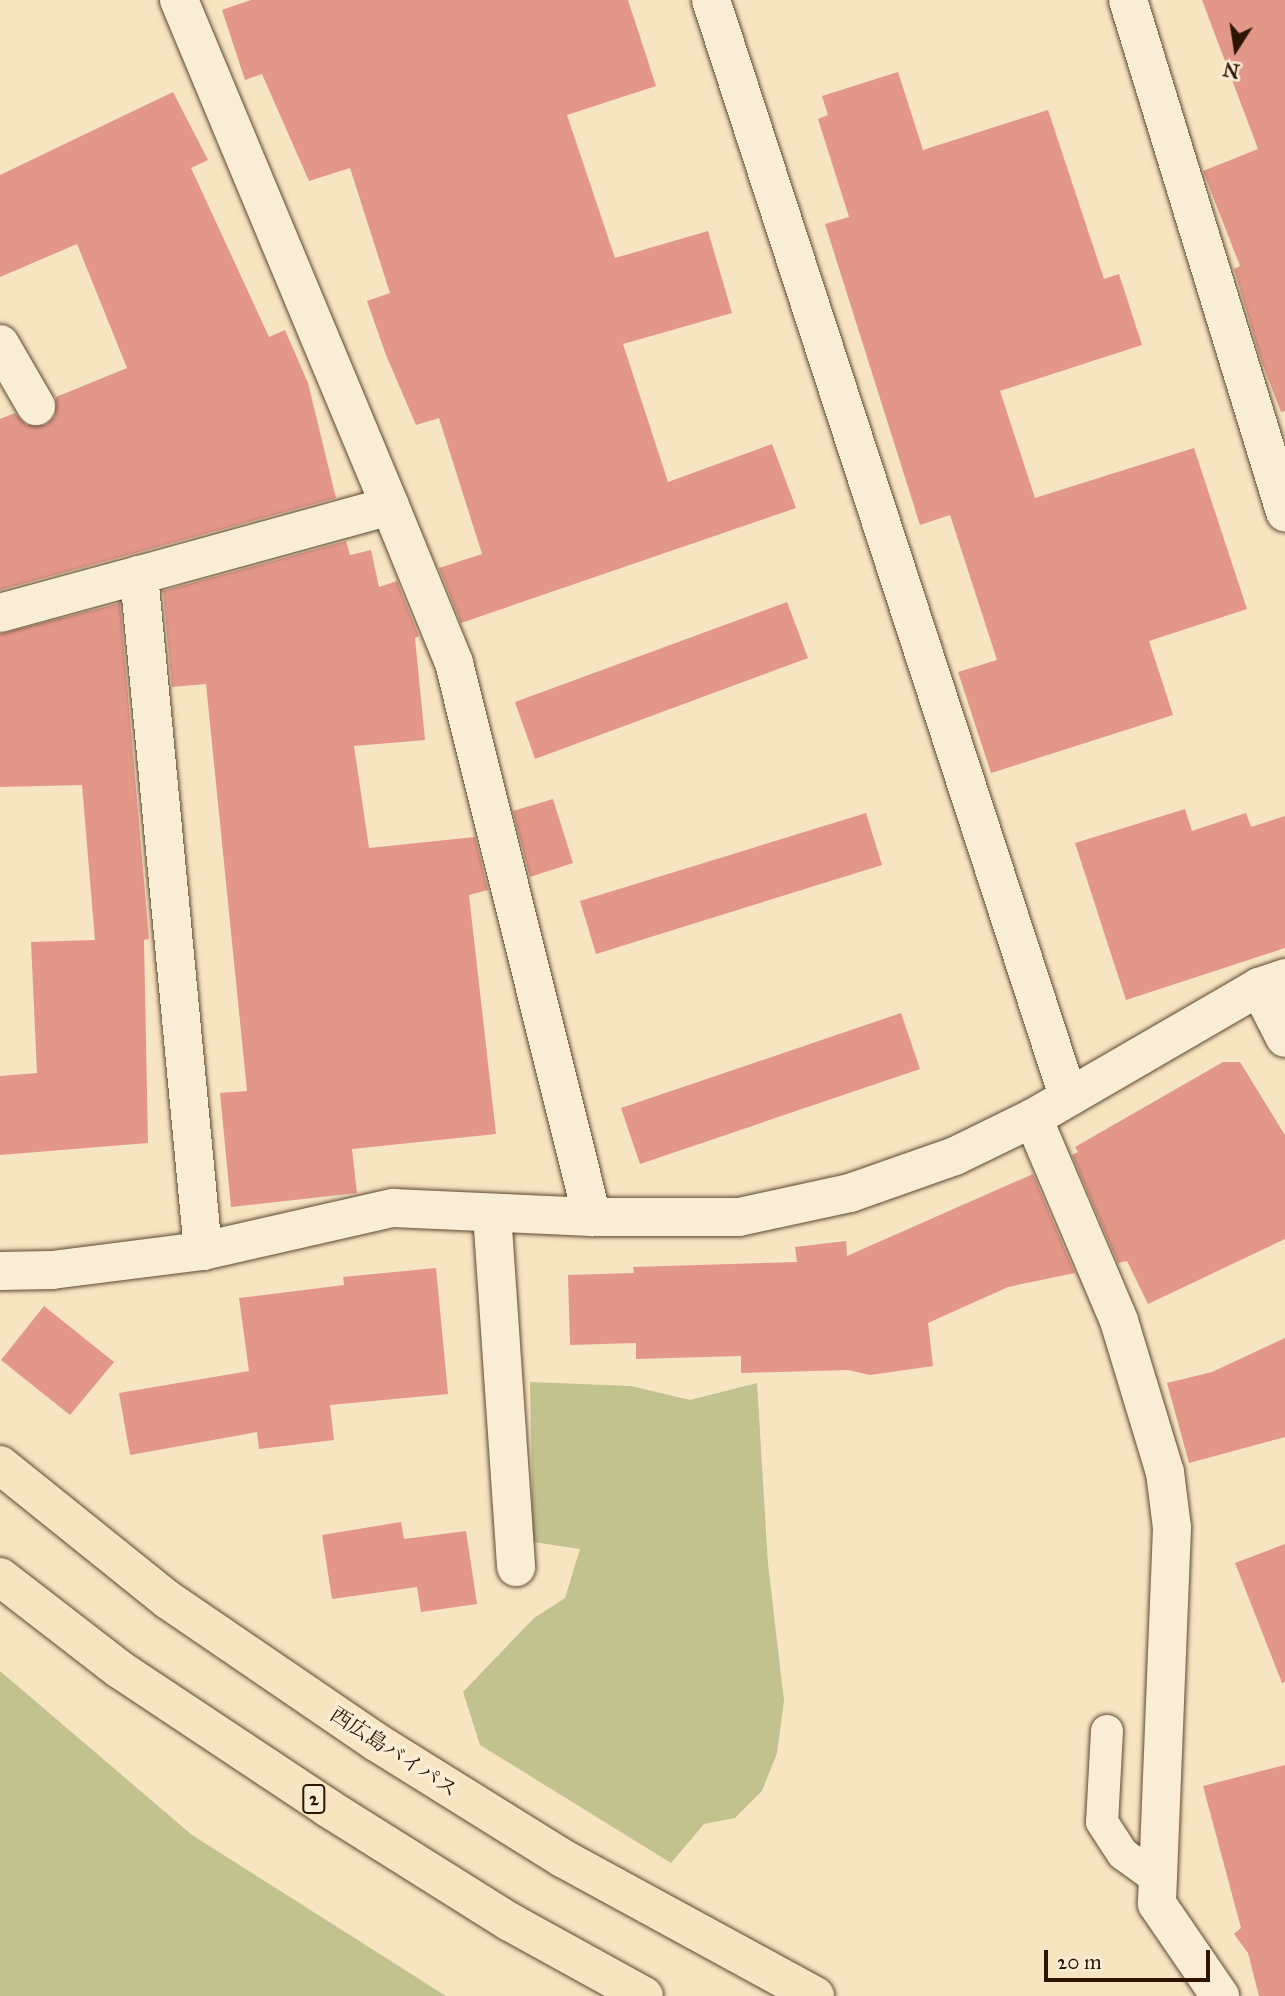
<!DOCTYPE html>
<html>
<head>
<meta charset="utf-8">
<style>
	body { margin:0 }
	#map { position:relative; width:1285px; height:1996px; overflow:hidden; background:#f7e4c0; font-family:"IM FELL Great Primer","Noto Serif JP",serif }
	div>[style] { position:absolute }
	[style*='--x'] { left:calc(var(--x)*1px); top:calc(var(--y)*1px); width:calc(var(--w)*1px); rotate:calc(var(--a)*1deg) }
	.green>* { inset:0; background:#c2c28e }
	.building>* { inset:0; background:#e39789 }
	.roads { filter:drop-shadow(0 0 2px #604932) drop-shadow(0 0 2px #604932) }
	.lane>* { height:32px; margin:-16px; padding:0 16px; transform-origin:16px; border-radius:16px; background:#faedd6 }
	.street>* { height:38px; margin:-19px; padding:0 19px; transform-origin:19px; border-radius:19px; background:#faedd6 }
	.highway>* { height:38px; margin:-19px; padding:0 19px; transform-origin:19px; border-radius:19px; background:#f7e4c0 }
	span { translate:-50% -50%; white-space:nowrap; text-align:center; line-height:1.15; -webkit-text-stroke:7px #faedd6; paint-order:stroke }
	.shield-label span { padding:2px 5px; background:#faedd6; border:2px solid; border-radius:5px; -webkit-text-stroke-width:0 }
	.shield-label { font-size:19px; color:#2e1503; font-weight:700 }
	.street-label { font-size:21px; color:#2e1503 }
	.north { position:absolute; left:1201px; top:14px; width:70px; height:70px; -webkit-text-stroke:5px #faedd6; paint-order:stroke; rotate:192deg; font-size:19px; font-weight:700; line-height:28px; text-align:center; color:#2e1503 }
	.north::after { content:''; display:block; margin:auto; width:24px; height:32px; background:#2e1503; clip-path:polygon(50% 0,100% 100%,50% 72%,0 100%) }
	.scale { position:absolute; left:1044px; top:1950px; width:166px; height:32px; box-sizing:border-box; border:4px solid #2e1503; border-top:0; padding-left:9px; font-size:21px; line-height:24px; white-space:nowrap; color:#2e1503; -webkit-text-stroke:5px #faedd6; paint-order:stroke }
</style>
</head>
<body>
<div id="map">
	<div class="green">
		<div style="clip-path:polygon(530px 1382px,631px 1386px,690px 1400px,757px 1383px,768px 1564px,784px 1701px,777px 1753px,762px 1791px,735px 1818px,704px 1824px,671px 1863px,480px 1745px,463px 1692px,534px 1618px,565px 1598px,580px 1549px,533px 1542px)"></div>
		<div style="clip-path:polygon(0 1671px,192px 1835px,446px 1996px,0 1996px)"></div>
	</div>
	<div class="building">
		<div style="clip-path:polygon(251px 0,628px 0,656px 86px,567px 115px,615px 258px,708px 231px,732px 313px,623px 344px,668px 482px,772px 444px,796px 508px,461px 623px,439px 568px,482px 554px,439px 418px,416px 425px,386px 355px,367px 301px,390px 293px,350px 168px,309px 181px,262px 74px,245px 80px,222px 10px)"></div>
		<div style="clip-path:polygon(1202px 0,1285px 0,1285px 411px,1281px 412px,1261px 360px,1234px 269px,1240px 266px,1203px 171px,1258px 149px)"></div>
		<div style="clip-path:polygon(898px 72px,923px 150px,1048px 110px,1104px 279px,1119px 274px,1142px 345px,1000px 391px,1035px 498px,1194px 448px,1247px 609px,1149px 641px,1173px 715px,991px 773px,958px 672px,997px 660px,950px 515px,920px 525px,825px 224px,849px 217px,818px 119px,828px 115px,822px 96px)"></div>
		<div style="clip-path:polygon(173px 92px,208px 160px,191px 168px,269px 337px,285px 330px,308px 383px,336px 498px,0 590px,0 419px,15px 413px,26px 425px,46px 425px,55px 416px,56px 397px,127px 368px,77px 244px,0 277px,0 175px)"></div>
		<div style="clip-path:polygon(346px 541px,350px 555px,371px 550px,379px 587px,397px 581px,419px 636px,415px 638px,425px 740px,354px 746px,369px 848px,475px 837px,488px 890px,469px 895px,496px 1134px,352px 1149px,357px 1193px,231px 1207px,220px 1093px,247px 1091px,206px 684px,172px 687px,163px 591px)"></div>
		<div style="clip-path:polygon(787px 602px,808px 658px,535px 759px,515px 702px)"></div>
		<div style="clip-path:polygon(120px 603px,149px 939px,144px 940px,148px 1143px,0 1155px,0 1076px,37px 1073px,31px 942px,95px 940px,82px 785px,0 787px,0 634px)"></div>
		<div style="clip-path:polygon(553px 799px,573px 863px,530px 877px,513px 811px)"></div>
		<div style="clip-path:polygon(1185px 809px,1192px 831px,1246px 813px,1251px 827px,1285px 816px,1285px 948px,1126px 1000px,1075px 843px)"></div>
		<div style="clip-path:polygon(866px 813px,882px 865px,596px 954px,580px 901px)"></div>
		<div style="clip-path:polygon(901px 1013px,920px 1069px,640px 1164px,621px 1108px)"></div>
		<div style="clip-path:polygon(1223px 1062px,1240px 1062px,1285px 1135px,1285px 1239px,1148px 1304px,1127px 1261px,1118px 1263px,1072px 1155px,1078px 1152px,1075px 1147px)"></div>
		<div style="clip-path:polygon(1033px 1174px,1075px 1273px,1008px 1287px,928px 1323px,933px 1366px,870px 1375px,848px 1370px,741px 1373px,741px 1356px,636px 1359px,636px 1343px,570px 1345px,568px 1275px,634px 1273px,633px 1267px,797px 1262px,795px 1247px,846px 1241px,847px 1256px)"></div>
		<div style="clip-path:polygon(436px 1268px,448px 1394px,330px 1405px,334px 1440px,259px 1449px,257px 1432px,130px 1455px,119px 1393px,249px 1371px,239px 1298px,344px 1285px,343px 1277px)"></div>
		<div style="clip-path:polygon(44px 1306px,114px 1362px,70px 1415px,1px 1360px)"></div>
		<div style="clip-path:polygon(1285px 1338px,1285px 1437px,1189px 1463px,1167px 1383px,1212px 1372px)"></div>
		<div style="clip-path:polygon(401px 1522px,404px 1539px,466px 1531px,477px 1604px,421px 1612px,417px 1587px,332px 1599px,322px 1535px)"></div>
		<div style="clip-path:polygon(1285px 1544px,1285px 1682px,1282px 1683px,1235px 1563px)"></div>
		<div style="clip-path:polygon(1285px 1765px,1285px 1996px,1259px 1996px,1248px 1953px,1234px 1934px,1241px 1928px,1203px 1786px)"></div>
	</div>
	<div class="roads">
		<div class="lane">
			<div style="--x:1107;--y:1731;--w:91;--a:93.1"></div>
			<div style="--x:1102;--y:1822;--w:38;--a:57"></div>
			<div style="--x:1123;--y:1854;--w:41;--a:36"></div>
		</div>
		<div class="street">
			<div style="--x:179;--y:0;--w:548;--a:67.36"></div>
			<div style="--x:390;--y:506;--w:260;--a:164.6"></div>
			<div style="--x:139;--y:575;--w:679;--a:84.59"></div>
			<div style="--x:711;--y:0;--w:1153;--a:71.96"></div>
			<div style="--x:1128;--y:0;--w:536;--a:72.95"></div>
			<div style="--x:0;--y:344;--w:72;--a:59.9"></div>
			<div style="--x:390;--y:506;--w:170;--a:67.8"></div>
			<div style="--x:454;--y:663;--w:571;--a:76.01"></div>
			<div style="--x:0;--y:613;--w:144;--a:-15.3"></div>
			<div style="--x:1259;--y:987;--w:57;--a:63"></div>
			<div style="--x:1033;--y:1118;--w:220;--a:67"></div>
			<div style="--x:1119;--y:1321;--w:158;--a:73.1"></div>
			<div style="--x:1165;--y:1472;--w:56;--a:82.9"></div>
			<div style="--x:1172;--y:1528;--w:376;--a:92.3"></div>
			<div style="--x:1157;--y:1904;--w:112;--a:55.6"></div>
			<div style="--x:492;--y:1213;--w:355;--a:86.1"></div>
			<div style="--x:0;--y:1271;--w:52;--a:-1.1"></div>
			<div style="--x:52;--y:1270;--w:152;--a:-7.2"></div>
			<div style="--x:203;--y:1251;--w:195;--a:-12.8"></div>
			<div style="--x:393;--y:1208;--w:199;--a:2.6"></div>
			<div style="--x:592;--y:1217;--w:147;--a:0"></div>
			<div style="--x:739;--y:1217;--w:114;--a:-12.2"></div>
			<div style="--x:850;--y:1193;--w:111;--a:-19.4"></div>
			<div style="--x:955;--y:1156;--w:87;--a:-26"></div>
			<div style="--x:1033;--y:1118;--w:261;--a:-30.1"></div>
			<div style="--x:1259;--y:987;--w:28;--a:-19"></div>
		</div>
		<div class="highway">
			<div style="--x:0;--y:1465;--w:216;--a:38.8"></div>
			<div style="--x:168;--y:1600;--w:252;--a:34.3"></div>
			<div style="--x:376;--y:1742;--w:221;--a:31.9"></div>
			<div style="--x:564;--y:1859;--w:286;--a:28.6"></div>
			<div style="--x:0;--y:1577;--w:150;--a:37.7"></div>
			<div style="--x:119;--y:1669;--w:251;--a:33.6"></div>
			<div style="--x:328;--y:1808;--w:215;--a:32.1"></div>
			<div style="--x:510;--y:1922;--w:153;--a:28.9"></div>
		</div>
	</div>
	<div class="shield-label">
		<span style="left:314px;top:1799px">2</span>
	</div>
	<div class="street-label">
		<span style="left:394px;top:1752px;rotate:33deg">西広島バイパス</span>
	</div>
	<div class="north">N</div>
	<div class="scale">20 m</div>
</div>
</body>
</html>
